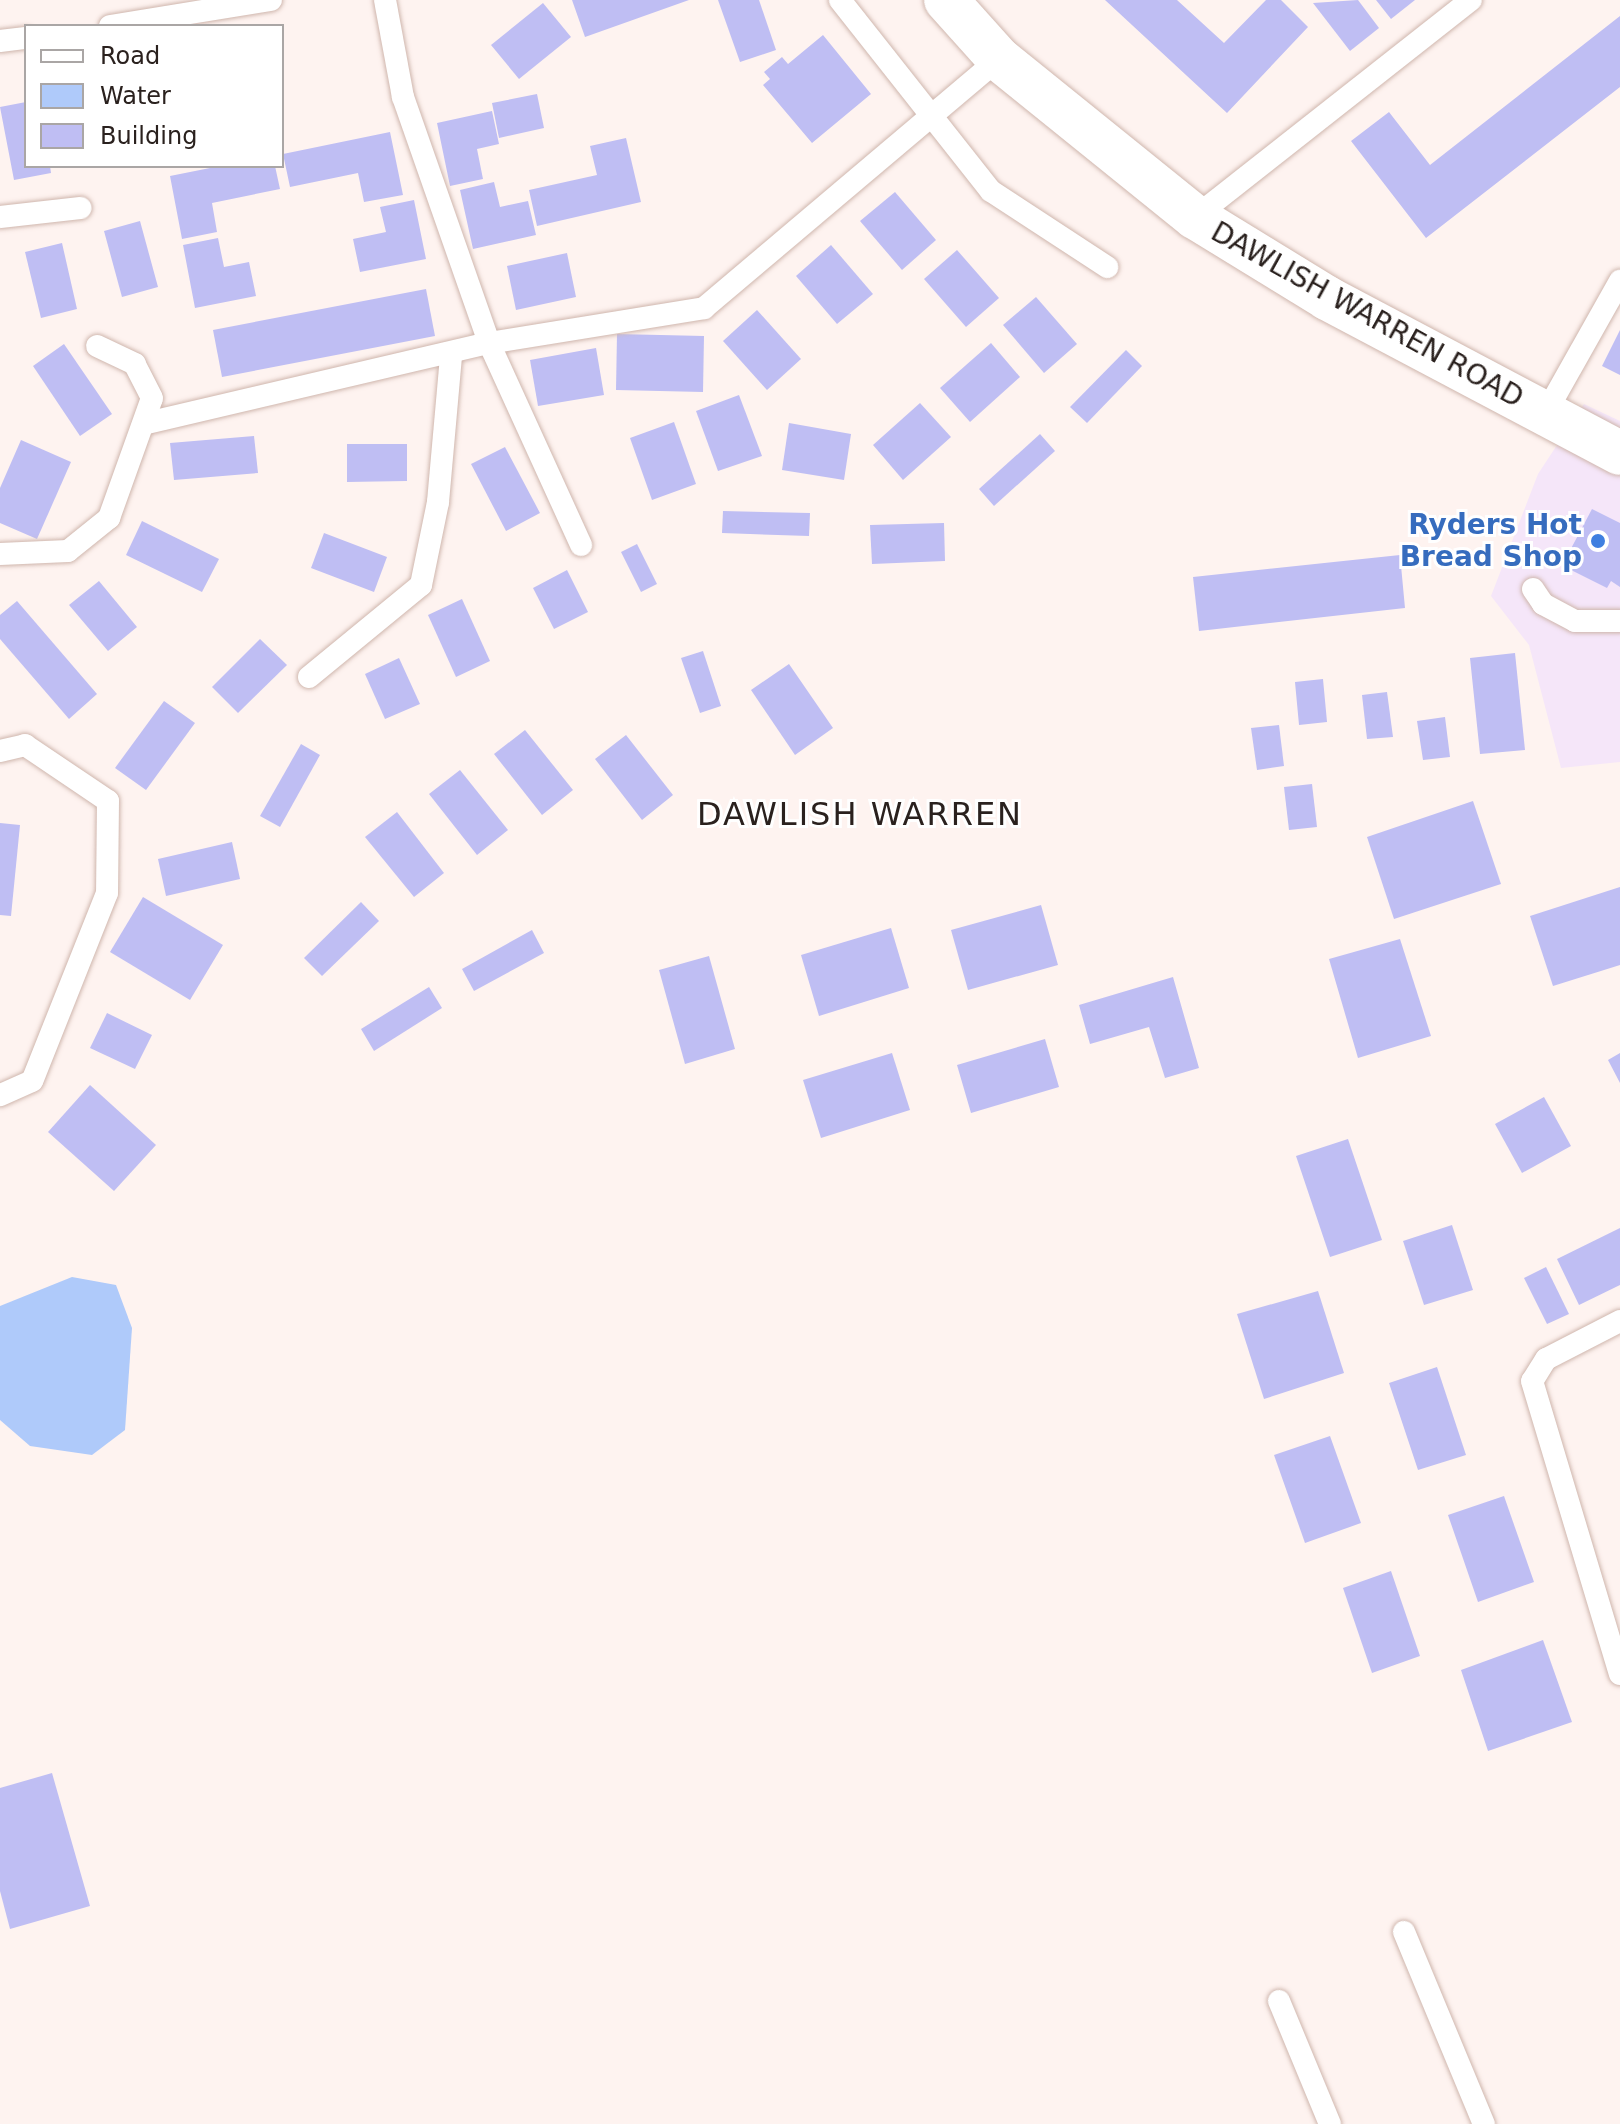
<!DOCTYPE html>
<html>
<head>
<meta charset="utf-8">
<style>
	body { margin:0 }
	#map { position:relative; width:1620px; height:2124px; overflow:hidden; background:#fef3f0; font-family:"DejaVu Sans",sans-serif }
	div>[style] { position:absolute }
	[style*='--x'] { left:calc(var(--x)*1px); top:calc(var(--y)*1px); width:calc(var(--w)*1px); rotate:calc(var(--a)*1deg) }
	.commercial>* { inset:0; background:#f5e6f9 }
	.water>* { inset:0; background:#afcafa }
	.building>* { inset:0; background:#bfbef3 }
	.roads { filter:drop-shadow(0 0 2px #cfb6ad) drop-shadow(0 0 2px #cfb6ad) }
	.service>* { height:22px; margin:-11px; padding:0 11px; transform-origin:11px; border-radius:11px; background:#fff }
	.tertiary>* { height:44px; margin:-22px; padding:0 22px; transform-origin:22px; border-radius:22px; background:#fff }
	.dots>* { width:22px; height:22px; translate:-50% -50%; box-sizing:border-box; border:4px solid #fff; border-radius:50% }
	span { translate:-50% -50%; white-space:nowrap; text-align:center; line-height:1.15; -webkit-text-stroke:6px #fff; paint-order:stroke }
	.street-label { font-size:28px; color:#2a211e }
	.shop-label { font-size:28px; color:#366cbe; font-weight:700 }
	.right { translate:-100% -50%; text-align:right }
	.quarter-label { font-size:32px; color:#2a211e; letter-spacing:2px }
	.legend { position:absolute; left:24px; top:24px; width:260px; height:144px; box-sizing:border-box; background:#fff; border:2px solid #aaa6a5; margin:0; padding:10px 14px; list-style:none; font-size:24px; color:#2a211e }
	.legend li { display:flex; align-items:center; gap:16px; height:40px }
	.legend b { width:40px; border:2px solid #aaa6a5 }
</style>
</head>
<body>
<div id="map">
	<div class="commercial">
		<div style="clip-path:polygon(1584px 404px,1620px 421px,1620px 762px,1561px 768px,1529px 645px,1491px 596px,1538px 474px)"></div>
	</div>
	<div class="water">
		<div style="clip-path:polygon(72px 1277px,116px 1285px,132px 1328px,125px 1430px,92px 1455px,30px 1446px,0 1420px,0 1306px)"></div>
	</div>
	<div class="building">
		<div style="clip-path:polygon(572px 0,689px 0,585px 37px)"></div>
		<div style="clip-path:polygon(718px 0,759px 0,776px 50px,740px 62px)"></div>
		<div style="clip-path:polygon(1105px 0,1177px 0,1224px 43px,1266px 0,1281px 0,1308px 27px,1227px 113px)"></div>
		<div style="clip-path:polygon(1358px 0,1379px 28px,1350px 51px,1313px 3px)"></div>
		<div style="clip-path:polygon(1376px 0,1415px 0,1391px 19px)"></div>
		<div style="clip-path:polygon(543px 3px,571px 37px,519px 79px,491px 45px)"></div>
		<div style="clip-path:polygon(1620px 16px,1620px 87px,1426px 238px,1351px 141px,1389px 112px,1430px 165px)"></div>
		<div style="clip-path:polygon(823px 35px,871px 94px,812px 143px,763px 85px,770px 79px,764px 72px,782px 57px,788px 64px)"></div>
		<div style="clip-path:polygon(537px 94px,544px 128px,499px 138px,492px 103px)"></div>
		<div style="clip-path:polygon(26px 102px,26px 166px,50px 166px,51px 173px,14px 180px,0 107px)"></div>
		<div style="clip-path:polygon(492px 111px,499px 144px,477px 149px,483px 179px,450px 186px,437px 123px)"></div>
		<div style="clip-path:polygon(390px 132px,403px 195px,364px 202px,358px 173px,290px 187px,283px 154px)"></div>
		<div style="clip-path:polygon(626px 138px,641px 202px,537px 226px,529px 190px,597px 175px,590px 146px)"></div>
		<div style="clip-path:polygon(220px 166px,275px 166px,280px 189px,212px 203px,217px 232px,182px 239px,170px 176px)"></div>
		<div style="clip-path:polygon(494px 182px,500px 207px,528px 201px,536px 235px,473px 249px,460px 190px)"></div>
		<div style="clip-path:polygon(895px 192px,936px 240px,902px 270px,860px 221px)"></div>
		<div style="clip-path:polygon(414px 200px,426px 259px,360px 272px,353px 239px,386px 232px,380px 207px)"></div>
		<div style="clip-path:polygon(140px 221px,158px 287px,122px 297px,104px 231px)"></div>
		<div style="clip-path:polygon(218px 238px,224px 267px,249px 262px,256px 296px,195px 308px,183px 245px)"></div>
		<div style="clip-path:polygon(62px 243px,77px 309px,41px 318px,25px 252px)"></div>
		<div style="clip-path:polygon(831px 245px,873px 294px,837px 324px,796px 276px)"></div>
		<div style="clip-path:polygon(957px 250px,999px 298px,966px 327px,924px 279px)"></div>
		<div style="clip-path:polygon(567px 253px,576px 297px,516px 310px,507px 266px)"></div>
		<div style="clip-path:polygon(426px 289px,435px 336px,222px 377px,213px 330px)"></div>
		<div style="clip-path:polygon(1036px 297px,1077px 344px,1044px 373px,1003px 325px)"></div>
		<div style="clip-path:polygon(757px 310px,801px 359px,767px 390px,723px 341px)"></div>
		<div style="clip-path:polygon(1620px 330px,1620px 375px,1602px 366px)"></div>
		<div style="clip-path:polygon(617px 334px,704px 336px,703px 392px,616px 390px)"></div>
		<div style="clip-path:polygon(991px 343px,1020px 377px,970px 422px,940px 388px)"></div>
		<div style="clip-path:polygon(64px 344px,112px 414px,80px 436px,33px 366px)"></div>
		<div style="clip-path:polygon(596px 348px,604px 395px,538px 406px,530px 360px)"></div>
		<div style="clip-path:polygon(1126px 350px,1142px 366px,1087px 423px,1070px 407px)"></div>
		<div style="clip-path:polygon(739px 395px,762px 456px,718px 471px,696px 411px)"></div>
		<div style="clip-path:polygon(920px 403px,951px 437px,903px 480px,873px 445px)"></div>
		<div style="clip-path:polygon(674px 422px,696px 484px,652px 500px,630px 438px)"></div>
		<div style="clip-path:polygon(789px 423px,851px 434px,844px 480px,782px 470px)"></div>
		<div style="clip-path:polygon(1040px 434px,1055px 451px,994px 506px,979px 489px)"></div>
		<div style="clip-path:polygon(254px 436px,258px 473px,174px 480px,170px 443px)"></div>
		<div style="clip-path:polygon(21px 440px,71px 462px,37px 539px,0 523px,0 488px)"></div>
		<div style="clip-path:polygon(347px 444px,407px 444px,407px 481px,347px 482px)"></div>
		<div style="clip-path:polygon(505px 447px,540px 513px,506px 531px,471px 464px)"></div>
		<div style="clip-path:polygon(1592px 509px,1620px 523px,1620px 587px,1611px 581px,1607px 588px,1571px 570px,1575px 563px,1566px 558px)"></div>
		<div style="clip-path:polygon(723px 511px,810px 513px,809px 536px,722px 533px)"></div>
		<div style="clip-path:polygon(142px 521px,219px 559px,202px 592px,126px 555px)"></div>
		<div style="clip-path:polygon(944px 523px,945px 561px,872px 564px,870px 525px)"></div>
		<div style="clip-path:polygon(324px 533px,387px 557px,374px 592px,311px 568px)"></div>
		<div style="clip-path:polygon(637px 544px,657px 584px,641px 592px,621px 552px)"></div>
		<div style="clip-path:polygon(1400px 555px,1405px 608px,1199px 631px,1193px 577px)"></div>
		<div style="clip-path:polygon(567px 570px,588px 612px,554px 629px,533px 588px)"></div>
		<div style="clip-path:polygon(99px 581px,137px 627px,108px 651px,69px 605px)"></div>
		<div style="clip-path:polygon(462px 599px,490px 661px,456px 677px,428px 615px)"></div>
		<div style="clip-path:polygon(17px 601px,97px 694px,69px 719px,0 639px,0 615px)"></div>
		<div style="clip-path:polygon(260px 639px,287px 665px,238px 713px,212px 687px)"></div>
		<div style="clip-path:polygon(703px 651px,721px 706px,700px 713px,681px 658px)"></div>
		<div style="clip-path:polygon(1515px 653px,1525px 750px,1480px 754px,1470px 658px)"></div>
		<div style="clip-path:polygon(399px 658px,420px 704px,385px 719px,365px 674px)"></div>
		<div style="clip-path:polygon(789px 664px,833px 728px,795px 755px,751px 690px)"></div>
		<div style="clip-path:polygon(1323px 679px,1327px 722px,1299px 725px,1295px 682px)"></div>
		<div style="clip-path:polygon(1387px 692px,1393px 737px,1367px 739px,1362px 695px)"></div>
		<div style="clip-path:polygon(164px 701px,195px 723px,146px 790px,115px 768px)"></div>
		<div style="clip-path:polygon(1445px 717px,1450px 757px,1423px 760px,1417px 721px)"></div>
		<div style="clip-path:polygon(1279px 725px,1284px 766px,1257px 770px,1251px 728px)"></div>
		<div style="clip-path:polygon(525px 730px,573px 790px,542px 815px,494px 754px)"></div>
		<div style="clip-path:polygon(626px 735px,673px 795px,642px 820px,595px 759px)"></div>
		<div style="clip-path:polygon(301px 744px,320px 755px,280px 827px,260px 816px)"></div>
		<div style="clip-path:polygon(460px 770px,508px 830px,477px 855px,429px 794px)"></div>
		<div style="clip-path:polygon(1312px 784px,1317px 827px,1289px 830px,1284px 787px)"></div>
		<div style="clip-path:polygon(1473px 801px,1501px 884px,1394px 919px,1367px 837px)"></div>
		<div style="clip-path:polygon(397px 812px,444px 873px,414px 897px,365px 837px)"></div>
		<div style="clip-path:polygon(0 823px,20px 825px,11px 916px,0 915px)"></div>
		<div style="clip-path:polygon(232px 842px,240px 879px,166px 896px,158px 859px)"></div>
		<div style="clip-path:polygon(1620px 887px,1620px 965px,1553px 986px,1530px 916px)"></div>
		<div style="clip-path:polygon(143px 897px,223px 945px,190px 1000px,110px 952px)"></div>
		<div style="clip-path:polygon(361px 902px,379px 921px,322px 976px,304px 958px)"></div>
		<div style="clip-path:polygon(1041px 905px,1058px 965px,968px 990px,951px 930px)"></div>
		<div style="clip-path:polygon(891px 928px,909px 988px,819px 1016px,801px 955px)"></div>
		<div style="clip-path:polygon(532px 930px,544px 953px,474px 991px,462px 969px)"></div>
		<div style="clip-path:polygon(1400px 939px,1431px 1036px,1358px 1058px,1329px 959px)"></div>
		<div style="clip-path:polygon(709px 956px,735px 1049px,685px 1064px,659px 970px)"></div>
		<div style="clip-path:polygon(1173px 977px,1199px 1068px,1165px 1078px,1149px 1027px,1090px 1044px,1079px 1005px)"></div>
		<div style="clip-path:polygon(429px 987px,442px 1008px,374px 1051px,361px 1029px)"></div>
		<div style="clip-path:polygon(107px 1013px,152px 1035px,135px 1069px,90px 1048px)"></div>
		<div style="clip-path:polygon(1045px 1039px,1059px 1087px,971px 1113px,957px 1065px)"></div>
		<div style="clip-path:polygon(892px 1053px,910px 1110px,821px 1138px,803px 1080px)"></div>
		<div style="clip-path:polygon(1620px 1053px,1620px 1083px,1608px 1060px)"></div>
		<div style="clip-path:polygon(90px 1085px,156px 1145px,114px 1191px,48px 1132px)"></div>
		<div style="clip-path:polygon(1544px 1097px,1571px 1146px,1522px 1173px,1495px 1124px)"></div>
		<div style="clip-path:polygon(1348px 1139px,1382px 1240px,1330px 1257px,1296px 1156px)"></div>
		<div style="clip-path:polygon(1452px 1225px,1473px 1290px,1424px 1305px,1403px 1241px)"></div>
		<div style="clip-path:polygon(1620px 1228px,1620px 1285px,1579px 1305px,1557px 1259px)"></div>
		<div style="clip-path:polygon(1546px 1267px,1569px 1314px,1547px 1324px,1524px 1278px)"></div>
		<div style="clip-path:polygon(1318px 1291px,1344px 1373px,1264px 1399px,1237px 1314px)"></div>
		<div style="clip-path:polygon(1437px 1367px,1466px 1455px,1418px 1470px,1389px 1383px)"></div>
		<div style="clip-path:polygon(1330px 1436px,1361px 1523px,1305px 1543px,1274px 1455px)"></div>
		<div style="clip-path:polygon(1504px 1496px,1534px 1582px,1478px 1602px,1448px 1515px)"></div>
		<div style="clip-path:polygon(1391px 1571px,1420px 1656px,1372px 1673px,1343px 1588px)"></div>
		<div style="clip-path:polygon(1543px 1640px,1572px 1722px,1488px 1751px,1461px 1670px)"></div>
		<div style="clip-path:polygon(52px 1773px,90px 1906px,10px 1929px,0 1891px,0 1788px)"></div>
	</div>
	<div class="roads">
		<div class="service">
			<div style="--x:385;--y:0;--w:99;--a:79.5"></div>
			<div style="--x:403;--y:97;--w:261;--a:70.7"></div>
			<div style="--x:489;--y:343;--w:222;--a:65.5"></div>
			<div style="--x:840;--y:0;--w:243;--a:51.7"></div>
			<div style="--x:991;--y:191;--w:139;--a:33.2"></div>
			<div style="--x:110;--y:26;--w:163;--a:-9.2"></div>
			<div style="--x:0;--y:41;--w:26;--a:-7"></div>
			<div style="--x:0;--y:217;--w:81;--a:-6.4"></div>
			<div style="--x:1195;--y:217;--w:351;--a:-38.2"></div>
			<div style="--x:1545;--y:414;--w:153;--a:-60.6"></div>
			<div style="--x:147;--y:423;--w:351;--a:-13.2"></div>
			<div style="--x:489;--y:343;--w:218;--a:-9.2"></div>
			<div style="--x:704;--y:308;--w:386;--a:-40.2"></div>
			<div style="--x:0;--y:554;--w:68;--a:-2.5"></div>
			<div style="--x:68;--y:551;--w:53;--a:-38.8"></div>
			<div style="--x:109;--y:518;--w:127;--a:-70.3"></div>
			<div style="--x:152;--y:398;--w:38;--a:-117"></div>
			<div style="--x:135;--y:364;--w:42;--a:-154.7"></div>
			<div style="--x:1533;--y:589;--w:18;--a:56"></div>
			<div style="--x:1543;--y:604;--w:36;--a:28"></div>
			<div style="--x:1575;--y:621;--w:45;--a:0"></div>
			<div style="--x:309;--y:677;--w:145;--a:-39.4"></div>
			<div style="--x:421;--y:585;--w:85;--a:-78.4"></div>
			<div style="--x:438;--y:502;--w:148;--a:-84.9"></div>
			<div style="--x:0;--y:751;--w:26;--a:-13"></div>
			<div style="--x:25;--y:745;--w:100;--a:34"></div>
			<div style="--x:108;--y:801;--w:92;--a:90.6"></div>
			<div style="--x:107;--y:893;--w:202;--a:111.7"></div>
			<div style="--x:32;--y:1081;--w:35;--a:156"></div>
			<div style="--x:1620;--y:1321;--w:83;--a:152.8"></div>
			<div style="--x:1546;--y:1359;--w:26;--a:122"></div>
			<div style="--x:1532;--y:1381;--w:306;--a:73.3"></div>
			<div style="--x:1404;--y:1932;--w:208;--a:67.4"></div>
			<div style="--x:1279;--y:2001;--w:133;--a:67.5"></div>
		</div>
		<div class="tertiary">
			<div style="--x:946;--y:0;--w:79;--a:48.1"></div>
			<div style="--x:999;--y:59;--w:252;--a:38.9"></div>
			<div style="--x:1195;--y:217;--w:155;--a:31.5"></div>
			<div style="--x:1327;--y:298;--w:331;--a:27.9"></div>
		</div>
	</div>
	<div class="dots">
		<div style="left:1598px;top:541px;background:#3f7fe0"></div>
	</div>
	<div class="street-label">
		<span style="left:1367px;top:315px;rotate:29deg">DAWLISH WARREN ROAD</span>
	</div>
	<div class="shop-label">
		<span class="right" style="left:1582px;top:541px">Ryders Hot<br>Bread Shop</span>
	</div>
	<div class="quarter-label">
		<span style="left:860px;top:814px">DAWLISH WARREN</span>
	</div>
	<ul class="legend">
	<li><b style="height:10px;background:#fff"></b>Road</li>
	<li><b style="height:22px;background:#afcafa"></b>Water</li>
	<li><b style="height:22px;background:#bfbef3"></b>Building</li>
	</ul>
</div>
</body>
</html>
